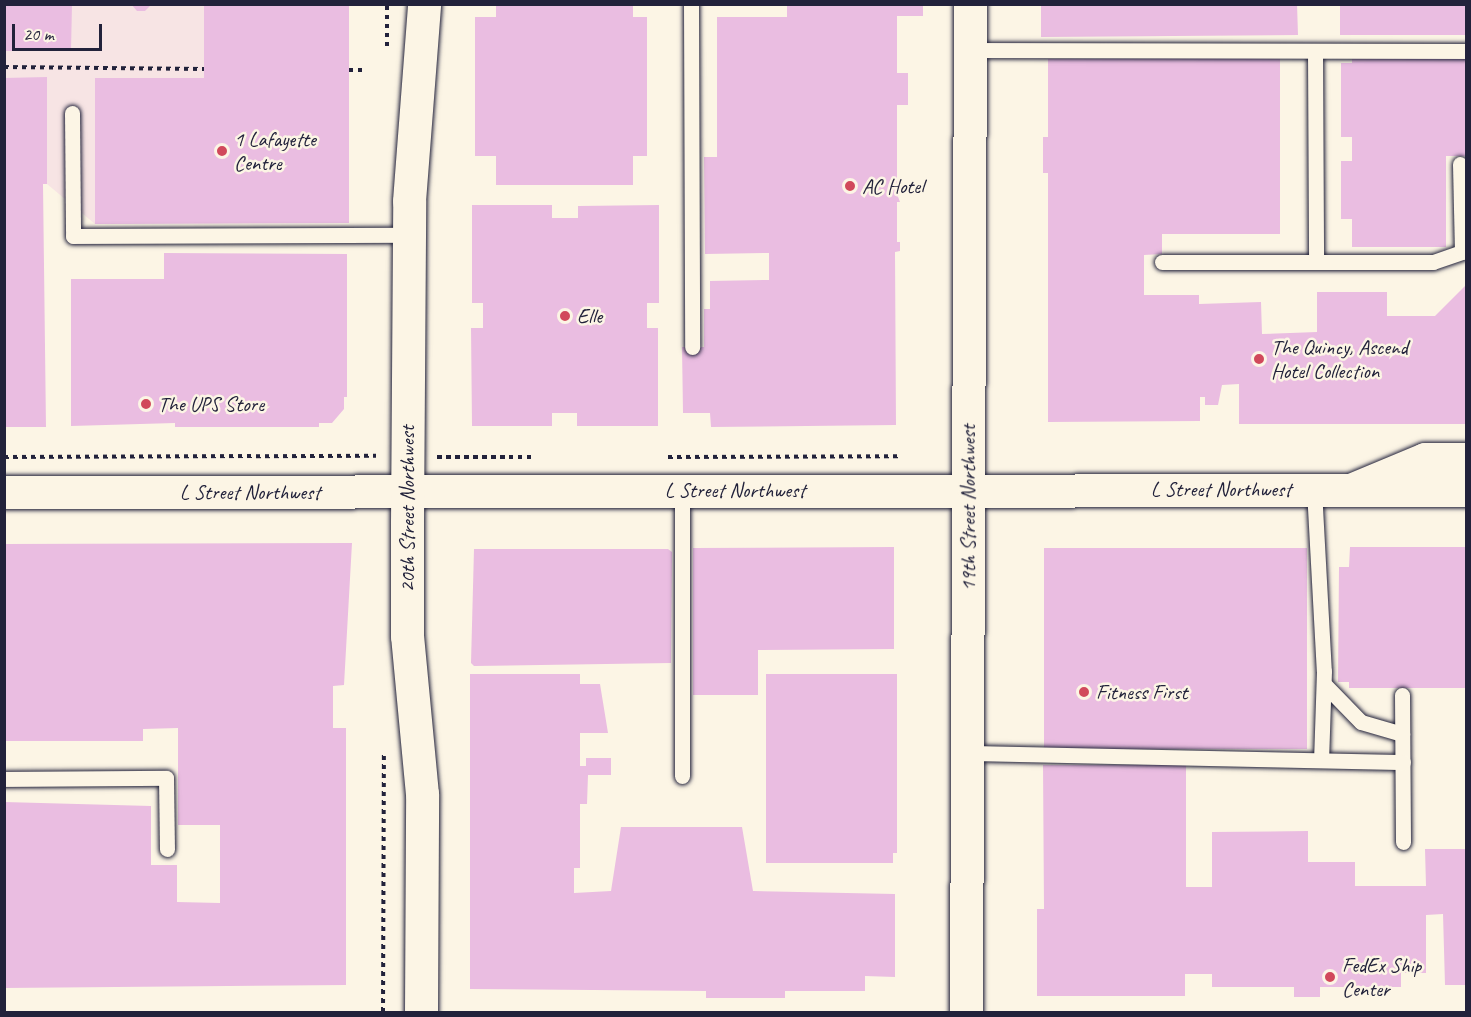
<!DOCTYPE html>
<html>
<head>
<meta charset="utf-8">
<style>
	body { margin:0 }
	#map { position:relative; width:1471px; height:1017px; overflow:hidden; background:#fcf5e5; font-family:Caveat,sans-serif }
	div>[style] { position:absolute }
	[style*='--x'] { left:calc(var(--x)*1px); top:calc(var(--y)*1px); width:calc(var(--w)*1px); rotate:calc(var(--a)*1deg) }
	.built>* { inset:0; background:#f7e4e4 }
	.building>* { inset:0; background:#eabde1 }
	.path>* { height:4px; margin-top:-2px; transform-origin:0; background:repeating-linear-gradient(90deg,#22223b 0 4.5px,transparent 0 9px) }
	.roads { filter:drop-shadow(0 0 2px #22223b) drop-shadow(0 0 2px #22223b) }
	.service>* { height:15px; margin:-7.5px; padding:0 7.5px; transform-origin:7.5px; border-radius:7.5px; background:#fcf5e5 }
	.tertiary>* { height:33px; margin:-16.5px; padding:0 16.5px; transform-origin:16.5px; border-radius:16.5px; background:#fcf5e5 }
	.secondary>* { height:33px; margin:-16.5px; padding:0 16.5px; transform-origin:16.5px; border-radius:16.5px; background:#fcf5e5 }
	.dots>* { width:16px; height:16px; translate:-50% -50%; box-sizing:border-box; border:3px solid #fcf5e5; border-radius:50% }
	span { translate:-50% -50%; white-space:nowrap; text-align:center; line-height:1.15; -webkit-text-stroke:5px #fcf5e5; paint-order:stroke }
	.poi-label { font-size:21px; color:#22223b }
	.left { translate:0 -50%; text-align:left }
	.street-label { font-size:21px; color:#22223b }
	.frame { position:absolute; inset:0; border:6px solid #22223b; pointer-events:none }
	.scale { position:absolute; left:12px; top:24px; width:90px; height:27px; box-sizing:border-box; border:3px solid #22223b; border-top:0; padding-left:8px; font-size:18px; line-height:21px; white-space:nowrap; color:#22223b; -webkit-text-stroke:4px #fcf5e5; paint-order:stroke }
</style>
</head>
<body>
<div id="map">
	<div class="built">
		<div style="clip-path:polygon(4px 5px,349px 5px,349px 223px,95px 224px,47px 184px,5px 184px)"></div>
	</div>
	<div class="building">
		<div style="clip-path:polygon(4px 4px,72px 4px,71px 51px,4px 51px)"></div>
		<div style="clip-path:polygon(131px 4px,152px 4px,145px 11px,137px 11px)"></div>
		<div style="clip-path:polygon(204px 4px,349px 4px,349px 223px,95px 224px,95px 78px,204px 78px)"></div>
		<div style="clip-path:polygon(496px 4px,633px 4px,633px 17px,647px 17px,647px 156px,633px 156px,633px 185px,496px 185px,496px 156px,475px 156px,475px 17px,496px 17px)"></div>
		<div style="clip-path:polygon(787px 4px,923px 4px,923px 16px,897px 16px,897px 73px,908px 73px,908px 105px,897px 105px,897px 194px,900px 202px,897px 202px,897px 242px,900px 242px,900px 251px,895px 252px,896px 425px,711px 427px,710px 413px,683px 413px,682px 347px,704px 347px,704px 309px,710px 309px,710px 281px,769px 280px,769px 253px,705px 254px,704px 157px,717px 157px,717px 17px,787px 17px)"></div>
		<div style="clip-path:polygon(1041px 4px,1297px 4px,1298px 35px,1041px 37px)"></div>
		<div style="clip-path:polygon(1340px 4px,1466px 4px,1466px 35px,1340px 35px)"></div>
		<div style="clip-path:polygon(1466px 55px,1466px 156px,1446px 156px,1446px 247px,1352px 247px,1352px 219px,1341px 219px,1341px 161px,1352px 161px,1352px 137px,1341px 137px,1341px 63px,1352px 63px,1352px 56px)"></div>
		<div style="clip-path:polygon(1280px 58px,1280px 234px,1162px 234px,1162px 254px,1144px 255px,1144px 295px,1199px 295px,1199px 304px,1261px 302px,1262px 334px,1317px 332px,1317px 292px,1387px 292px,1387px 316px,1435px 316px,1466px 285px,1466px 424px,1239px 424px,1239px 384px,1222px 385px,1218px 405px,1205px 405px,1205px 397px,1200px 397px,1200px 421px,1048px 422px,1048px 173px,1043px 173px,1043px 137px,1048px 137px,1048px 59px)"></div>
		<div style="clip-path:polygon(47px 77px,47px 184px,43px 184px,46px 427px,4px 427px,4px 78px)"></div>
		<div style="clip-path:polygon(472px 205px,552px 205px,552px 218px,578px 218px,578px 206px,659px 205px,659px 303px,647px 303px,647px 328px,658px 328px,658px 426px,577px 426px,577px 413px,552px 413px,552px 426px,472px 426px,471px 328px,483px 328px,483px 303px,472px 303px)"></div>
		<div style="clip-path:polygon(164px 253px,347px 254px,347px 397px,344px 397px,344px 409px,332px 423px,319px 423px,319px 427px,175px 427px,175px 423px,71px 426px,71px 279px,164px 279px)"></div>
		<div style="clip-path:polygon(352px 543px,344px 685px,333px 686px,333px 728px,346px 728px,346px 985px,4px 988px,4px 802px,151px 806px,151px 865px,177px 865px,177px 902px,220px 903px,220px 825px,178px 825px,178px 728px,143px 729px,143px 741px,4px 741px,4px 544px)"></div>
		<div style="clip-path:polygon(894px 547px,894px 649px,758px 650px,758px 695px,693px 695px,693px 548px)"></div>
		<div style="clip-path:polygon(1350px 547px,1466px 547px,1466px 688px,1349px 688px,1349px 682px,1338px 682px,1339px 567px,1349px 567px)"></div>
		<div style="clip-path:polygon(1044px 548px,1307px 548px,1307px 749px,1044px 749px)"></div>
		<div style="clip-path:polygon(474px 549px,668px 549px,672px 552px,671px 663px,474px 666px,471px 663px)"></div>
		<div style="clip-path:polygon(470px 674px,580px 674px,580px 684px,600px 684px,608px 733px,580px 733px,580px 766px,586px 766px,586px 758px,611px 758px,611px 775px,588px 775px,587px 804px,580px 804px,580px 868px,574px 868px,574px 893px,611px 891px,621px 827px,742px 827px,753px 891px,895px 894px,895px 977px,865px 976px,865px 991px,785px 991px,785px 998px,706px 998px,706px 991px,470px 989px)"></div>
		<div style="clip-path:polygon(766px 674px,897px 674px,897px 853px,893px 853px,893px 863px,766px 863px)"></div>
		<div style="clip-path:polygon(1043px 765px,1186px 765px,1186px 887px,1212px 887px,1212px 832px,1308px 831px,1308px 862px,1355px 862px,1355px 886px,1426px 886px,1425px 849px,1466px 849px,1466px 985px,1445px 985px,1443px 914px,1426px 915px,1426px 973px,1401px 973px,1401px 987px,1320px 987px,1320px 997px,1294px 997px,1294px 987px,1212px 987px,1212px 974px,1185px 974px,1185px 996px,1037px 996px,1037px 909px,1044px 909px)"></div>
	</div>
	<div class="path">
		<div style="--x:387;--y:46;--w:42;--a:-90"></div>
		<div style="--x:4;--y:67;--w:200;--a:0.6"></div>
		<div style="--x:349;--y:70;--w:16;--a:0"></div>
		<div style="--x:4;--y:457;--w:372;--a:-0.2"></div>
		<div style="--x:437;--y:457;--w:98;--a:0"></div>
		<div style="--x:668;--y:457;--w:230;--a:-0.2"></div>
		<div style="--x:383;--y:1012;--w:257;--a:-89.8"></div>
	</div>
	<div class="roads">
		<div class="service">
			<div style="--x:691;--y:4;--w:343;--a:89.8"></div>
			<div style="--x:970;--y:50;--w:496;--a:0.1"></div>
			<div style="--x:1315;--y:51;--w:211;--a:89.7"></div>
			<div style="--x:72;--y:113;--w:123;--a:89.5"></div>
			<div style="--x:73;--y:236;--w:336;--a:-0.2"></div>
			<div style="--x:1162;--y:262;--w:271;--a:0"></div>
			<div style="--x:1433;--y:262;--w:31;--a:-19"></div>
			<div style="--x:1462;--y:252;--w:88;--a:-91.3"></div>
			<div style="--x:1314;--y:489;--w:182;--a:86.9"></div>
			<div style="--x:1324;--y:671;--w:89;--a:91.9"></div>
			<div style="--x:1324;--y:684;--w:53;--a:45.8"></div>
			<div style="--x:1361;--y:722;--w:43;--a:16.3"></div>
			<div style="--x:1402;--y:695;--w:147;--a:89.6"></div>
			<div style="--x:967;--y:753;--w:436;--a:1.2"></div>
			<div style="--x:682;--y:776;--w:286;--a:-90"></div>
			<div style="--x:4;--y:779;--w:162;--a:-0.4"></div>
			<div style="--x:166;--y:778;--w:71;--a:89.2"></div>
		</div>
		<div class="tertiary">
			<div style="--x:4;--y:492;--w:1462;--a:-0.08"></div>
			<div style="--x:421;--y:1012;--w:218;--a:-89.7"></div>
			<div style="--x:422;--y:794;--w:159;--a:-95.4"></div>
			<div style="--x:407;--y:636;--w:113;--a:-90"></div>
			<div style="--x:407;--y:523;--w:322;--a:-89.6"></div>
			<div style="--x:409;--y:201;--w:198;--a:-85.6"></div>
		</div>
		<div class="secondary">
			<div style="--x:1353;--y:489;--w:78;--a:-22.6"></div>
			<div style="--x:1425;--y:459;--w:41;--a:0"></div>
			<div style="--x:966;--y:1012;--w:1008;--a:-89.77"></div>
		</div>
	</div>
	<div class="dots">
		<div style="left:222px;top:151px;background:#d1495b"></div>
		<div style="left:850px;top:186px;background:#d1495b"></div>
		<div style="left:565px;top:316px;background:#d1495b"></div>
		<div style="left:1259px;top:359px;background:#d1495b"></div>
		<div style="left:146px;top:404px;background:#d1495b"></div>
		<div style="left:1084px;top:692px;background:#d1495b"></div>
		<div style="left:1330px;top:977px;background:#d1495b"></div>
	</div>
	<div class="poi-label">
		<span class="left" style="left:234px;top:151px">1 Lafayette<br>Centre</span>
		<span class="left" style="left:862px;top:186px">AC Hotel</span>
		<span class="left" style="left:577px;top:316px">Elle</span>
		<span class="left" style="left:1271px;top:359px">The Quincy, Ascend<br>Hotel Collection</span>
		<span class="left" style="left:158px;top:404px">The UPS Store</span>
		<span class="left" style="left:1096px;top:692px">Fitness First</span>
		<span class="left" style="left:1342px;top:977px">FedEx Ship<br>Center</span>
	</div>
	<div class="street-label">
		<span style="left:1221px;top:489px">L Street Northwest</span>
		<span style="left:735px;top:490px">L Street Northwest</span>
		<span style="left:250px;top:492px">L Street Northwest</span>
		<span style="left:968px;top:508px;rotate:-90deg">19th Street Northwest</span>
		<span style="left:407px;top:509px;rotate:-90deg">20th Street Northwest</span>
	</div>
	<div class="frame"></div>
	<div class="scale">20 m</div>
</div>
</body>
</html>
